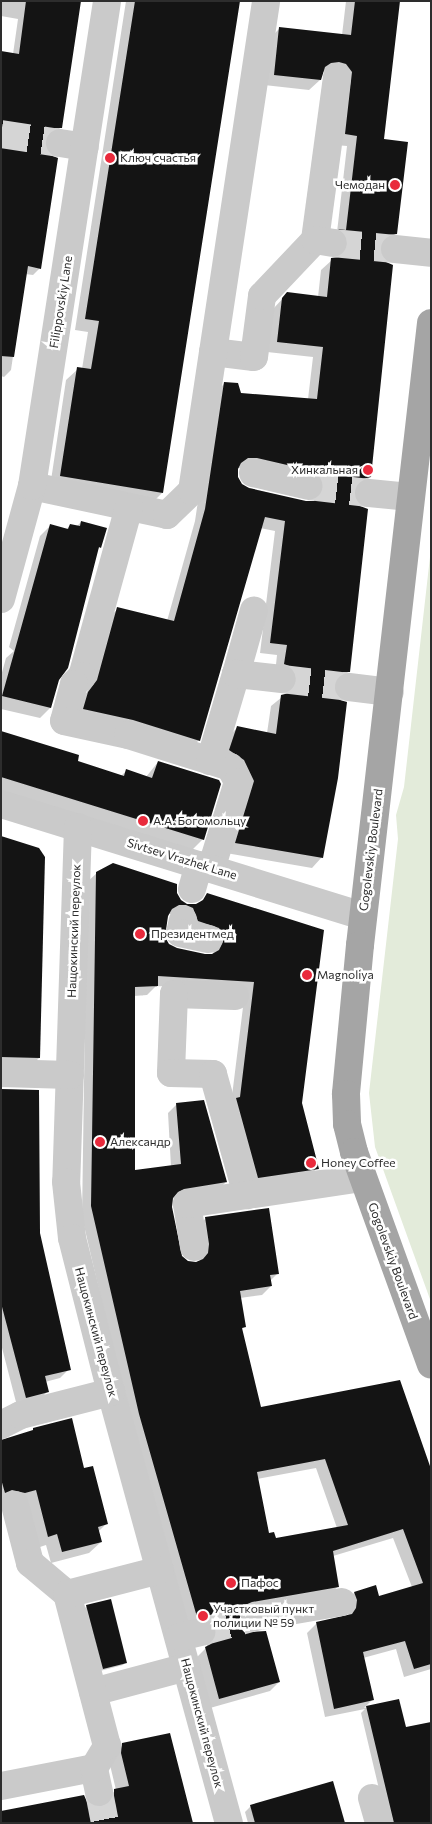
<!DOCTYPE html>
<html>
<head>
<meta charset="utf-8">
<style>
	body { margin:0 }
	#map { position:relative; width:432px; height:1824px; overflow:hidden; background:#fff; font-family:Commissioner,sans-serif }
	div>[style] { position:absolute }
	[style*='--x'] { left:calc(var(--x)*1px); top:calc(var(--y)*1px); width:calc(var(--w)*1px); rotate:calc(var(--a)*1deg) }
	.green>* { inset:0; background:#e3ebda }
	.shadow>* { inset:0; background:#0003 }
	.building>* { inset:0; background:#141414 }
	.minor-tunnel>* { height:28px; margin-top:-14px; transform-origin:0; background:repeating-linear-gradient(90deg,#d5d5d5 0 28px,transparent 0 42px) }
	.minor>* { height:28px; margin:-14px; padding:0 14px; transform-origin:14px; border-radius:14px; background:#cacaca }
	.major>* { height:28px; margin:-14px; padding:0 14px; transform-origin:14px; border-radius:14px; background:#a5a5a5 }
	.dots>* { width:14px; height:14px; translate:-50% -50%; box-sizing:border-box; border:2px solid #fff; border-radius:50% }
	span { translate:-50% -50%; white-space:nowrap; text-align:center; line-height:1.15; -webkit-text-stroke:5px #fff; paint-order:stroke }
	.poi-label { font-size:12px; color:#2d2d2d }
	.left { translate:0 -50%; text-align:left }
	.right { translate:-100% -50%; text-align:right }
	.street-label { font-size:12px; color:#2d2d2d }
	.frame { position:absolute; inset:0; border:2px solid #2d2d2d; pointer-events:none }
</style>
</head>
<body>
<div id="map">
	<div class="green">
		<div style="clip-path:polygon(431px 548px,431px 1302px,375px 1147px,369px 1093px,398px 839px,396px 815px,404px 787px)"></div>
	</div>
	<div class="shadow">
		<div style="clip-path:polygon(1px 1px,80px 1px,61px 127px,54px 134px,47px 135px,43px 141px,40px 268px,33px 275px,25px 274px,11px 370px,4px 377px,1px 376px,1px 52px,13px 54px,18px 19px,1px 16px)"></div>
		<div style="clip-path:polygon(126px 1px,238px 1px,162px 493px,151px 504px,50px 487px,66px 380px,78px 369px,82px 369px,88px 332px,75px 330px)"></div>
		<div style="clip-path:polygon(evenodd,346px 1px,399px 1px,383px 140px,396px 233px,385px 244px,379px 245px,370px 477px,359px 488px,353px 489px,349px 671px,338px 682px,333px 682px,322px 857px,312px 868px,226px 853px,244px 792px,220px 761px,227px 738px,237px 728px,267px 733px,271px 706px,287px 693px,286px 683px,275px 674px,277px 655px,260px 653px,275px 531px,260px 528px,199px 740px,188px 751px,74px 720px,78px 704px,87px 692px,107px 619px,118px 609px,167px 621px,195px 521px,214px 394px,225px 383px,240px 394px,308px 399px,313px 357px,267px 352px,272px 310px,287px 294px,318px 297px,321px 270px,332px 260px,338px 258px,337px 232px,347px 146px,335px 145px,328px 71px,322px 72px,320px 80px,309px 90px,264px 85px,269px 39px,280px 28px,342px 35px,346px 1px,237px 468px,245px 468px,314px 493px,314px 502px,305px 502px,242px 486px,237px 478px,237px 468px)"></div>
		<div style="clip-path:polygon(81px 522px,100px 547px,97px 550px,50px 708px,40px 718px,1px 709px,1px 676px,6px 658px,14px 651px,9px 647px,40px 536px,50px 526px,66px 530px,70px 525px,76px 527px)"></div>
		<div style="clip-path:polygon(1px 732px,76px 762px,121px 776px,126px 771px,146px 777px,158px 762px,203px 839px,192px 850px,1px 791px)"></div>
		<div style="clip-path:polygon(1px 837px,44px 857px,39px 1058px,30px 1067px,1px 1066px)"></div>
		<div style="clip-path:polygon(evenodd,97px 873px,176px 893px,180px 901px,187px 905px,198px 905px,207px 895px,323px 931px,300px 1103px,317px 1168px,308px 1178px,249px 1186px,231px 1104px,245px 991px,156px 986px,147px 995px,134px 996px,134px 1171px,171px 1167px,168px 1113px,177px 1104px,226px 1182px,217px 1191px,171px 1199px,170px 1207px,180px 1257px,188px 1263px,200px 1262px,196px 1228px,206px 1218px,278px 1273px,270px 1281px,271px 1286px,262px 1295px,240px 1298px,244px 1327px,241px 1330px,260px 1409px,431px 1470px,431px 1669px,404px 1677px,396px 1649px,363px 1658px,372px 1700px,364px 1708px,398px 1700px,431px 1823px,387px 1823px,361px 1713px,365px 1709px,325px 1717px,307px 1633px,316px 1624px,348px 1616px,349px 1610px,345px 1602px,354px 1593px,375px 1587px,378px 1597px,412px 1587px,393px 1538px,333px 1556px,338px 1586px,329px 1596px,239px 1612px,238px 1620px,279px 1682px,270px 1691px,210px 1708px,196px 1658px,207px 1647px,207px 1638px,188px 1626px,130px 1423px,82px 1217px,87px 882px,97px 873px,169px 914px,177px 914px,214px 944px,213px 955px,205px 956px,169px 946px,164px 939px,163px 930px,169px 914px,97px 873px,316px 1468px,337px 1528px,275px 1539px,268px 1534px,257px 1479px,316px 1468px)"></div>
		<div style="clip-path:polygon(1px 1089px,37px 1091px,38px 1234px,69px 1369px,60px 1378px,45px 1382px,48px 1391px,39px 1400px,17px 1406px,1px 1344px)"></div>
		<div style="clip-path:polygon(1px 1441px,84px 1470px,107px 1523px,98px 1532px,101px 1542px,89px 1553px,51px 1563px,46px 1545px,37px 1548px,13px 1504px,1px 1501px)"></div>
		<div style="clip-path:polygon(87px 1606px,126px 1662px,123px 1665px,100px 1671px,84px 1609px)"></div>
		<div style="clip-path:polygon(123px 1745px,191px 1823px,1px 1823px,86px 1803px,93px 1808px,103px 1808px,103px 1802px,116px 1790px,110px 1765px,111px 1756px)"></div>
		<div style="clip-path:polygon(251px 1806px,344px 1823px,248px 1823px,245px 1812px)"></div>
	</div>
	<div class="building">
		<div style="clip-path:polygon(26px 1px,81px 1px,62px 128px,55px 128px,48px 133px,45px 141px,45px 148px,50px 155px,58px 158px,41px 269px,28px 266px,14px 357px,1px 356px,1px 51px,19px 54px)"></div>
		<div style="clip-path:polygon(135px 1px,240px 1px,163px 493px,60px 476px,77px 367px,91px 369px,99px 321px,85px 319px)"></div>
		<div style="clip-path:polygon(evenodd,355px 1px,400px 1px,384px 139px,408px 142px,397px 234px,388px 235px,383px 239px,380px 247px,381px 256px,386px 262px,393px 265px,371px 477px,362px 479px,357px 484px,354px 491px,355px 500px,360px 506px,368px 509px,350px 672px,343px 672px,337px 677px,334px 685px,335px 694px,340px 700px,347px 702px,338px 778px,323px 858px,235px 843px,254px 781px,244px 760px,229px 750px,237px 726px,276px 734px,281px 695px,289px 693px,294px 689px,297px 681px,296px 672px,292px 667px,284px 664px,287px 645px,270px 643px,285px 521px,265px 517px,200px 741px,133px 720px,83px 709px,88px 692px,97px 680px,117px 607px,174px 621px,205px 509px,224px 382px,238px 383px,241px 393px,317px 399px,323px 347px,277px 342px,282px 298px,287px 292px,327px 297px,331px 258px,339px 257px,345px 253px,348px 246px,347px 237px,338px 229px,346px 230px,357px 136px,345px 134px,352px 72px,346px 64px,339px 62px,331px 63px,325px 67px,321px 80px,274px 75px,279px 27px,351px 35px,355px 1px,248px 458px,257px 458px,313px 471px,319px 474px,324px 481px,324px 490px,321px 496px,314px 501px,306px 501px,249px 488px,242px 484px,238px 477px,238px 469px,241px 463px,248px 458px)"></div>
		<div style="clip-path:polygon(81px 521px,107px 528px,101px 548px,99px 547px,68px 668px,59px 680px,51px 708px,2px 696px,50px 524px,68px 529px,70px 524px,80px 526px)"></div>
		<div style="clip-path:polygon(1px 731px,79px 755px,78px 761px,124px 776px,126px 769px,152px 778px,158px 761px,219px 780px,221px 784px,204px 840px,1px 777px)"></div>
		<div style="clip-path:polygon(1px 836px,39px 848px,45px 857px,40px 1058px,1px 1057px)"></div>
		<div style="clip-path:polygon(evenodd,113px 863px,177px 884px,177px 893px,181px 900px,187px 904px,196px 904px,203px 900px,207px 893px,324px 930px,302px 1103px,319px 1169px,258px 1178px,236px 1098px,240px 1097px,254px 982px,158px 976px,158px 986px,135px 987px,135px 1170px,181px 1164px,176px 1103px,204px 1100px,227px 1182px,184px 1189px,178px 1192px,173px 1198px,172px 1207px,182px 1256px,188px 1261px,196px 1262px,203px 1259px,208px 1253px,209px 1244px,205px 1217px,269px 1208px,279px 1274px,270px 1275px,272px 1286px,240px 1291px,246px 1327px,242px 1328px,261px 1407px,400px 1380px,431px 1469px,431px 1664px,414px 1669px,405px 1641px,363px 1652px,374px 1700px,334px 1709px,316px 1622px,352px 1614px,356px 1608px,357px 1600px,354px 1592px,376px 1585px,379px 1596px,423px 1583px,403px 1529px,333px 1551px,339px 1587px,252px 1602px,245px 1605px,240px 1612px,240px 1620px,243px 1627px,250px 1632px,266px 1631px,280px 1682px,219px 1699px,205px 1647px,211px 1644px,216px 1637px,216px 1628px,213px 1622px,206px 1617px,197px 1617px,139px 1414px,91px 1206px,96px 872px,113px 863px,179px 905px,186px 905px,193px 908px,198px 921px,219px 928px,223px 935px,223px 942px,219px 950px,212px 954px,205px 954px,177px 948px,169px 944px,165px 937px,168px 916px,172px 909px,179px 905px,113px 863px,325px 1459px,348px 1525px,276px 1538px,274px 1532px,269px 1533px,257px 1472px,325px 1459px)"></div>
		<div style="clip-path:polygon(1px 1089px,39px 1090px,40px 1233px,71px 1370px,45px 1376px,49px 1392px,26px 1398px,1px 1303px)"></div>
		<div style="clip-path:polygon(72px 1418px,84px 1468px,93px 1466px,108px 1524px,98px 1527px,102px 1542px,62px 1552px,57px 1534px,48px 1537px,36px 1490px,25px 1493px,12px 1490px,5px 1493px,1px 1479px,1px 1440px,33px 1430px,33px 1428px)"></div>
		<div style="clip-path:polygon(111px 1599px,127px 1663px,103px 1669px,86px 1605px)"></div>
		<div style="clip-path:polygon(399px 1699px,406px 1727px,431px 1722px,431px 1823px,394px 1823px,366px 1706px)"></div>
		<div style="clip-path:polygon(170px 1733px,193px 1823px,1px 1823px,1px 1811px,84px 1795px,87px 1802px,94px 1807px,102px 1807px,109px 1804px,114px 1797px,114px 1789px,129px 1786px,121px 1753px,122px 1743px)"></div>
		<div style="clip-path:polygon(333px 1781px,345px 1823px,255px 1823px,250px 1805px)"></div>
	</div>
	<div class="minor-tunnel">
		<div style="--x:1;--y:134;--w:60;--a:8.7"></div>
		<div style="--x:333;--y:243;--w:62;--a:5.5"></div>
		<div style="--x:309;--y:486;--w:60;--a:6.7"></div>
		<div style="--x:282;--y:679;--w:67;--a:6.8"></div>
		<div style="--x:201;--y:1632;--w:56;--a:-15.5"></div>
		<div style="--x:99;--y:1792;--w:32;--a:79"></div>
	</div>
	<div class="minor">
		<div style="--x:60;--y:143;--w:25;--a:9"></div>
		<div style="--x:315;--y:240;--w:164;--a:-82.3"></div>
		<div style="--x:395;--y:249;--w:36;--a:6"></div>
		<div style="--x:213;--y:352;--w:41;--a:7"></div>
		<div style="--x:254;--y:357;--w:62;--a:-82.5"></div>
		<div style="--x:262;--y:296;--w:77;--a:-46.6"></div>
		<div style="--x:315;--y:240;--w:18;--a:9"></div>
		<div style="--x:253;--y:473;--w:57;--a:13.1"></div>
		<div style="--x:32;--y:486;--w:138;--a:12.1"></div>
		<div style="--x:167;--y:515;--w:35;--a:-44"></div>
		<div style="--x:192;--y:491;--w:496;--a:-81.4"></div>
		<div style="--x:369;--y:493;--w:41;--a:5.6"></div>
		<div style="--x:129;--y:507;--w:175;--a:105.5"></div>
		<div style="--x:82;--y:676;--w:11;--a:135"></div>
		<div style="--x:74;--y:684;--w:38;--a:105"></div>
		<div style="--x:64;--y:721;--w:66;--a:12.3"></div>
		<div style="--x:128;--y:735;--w:107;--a:17.4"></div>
		<div style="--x:230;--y:767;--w:17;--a:62"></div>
		<div style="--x:238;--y:782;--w:91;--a:107.2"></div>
		<div style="--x:1;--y:599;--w:117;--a:-74.7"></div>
		<div style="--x:32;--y:486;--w:491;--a:-81.2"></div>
		<div style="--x:236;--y:674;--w:66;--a:-74.3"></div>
		<div style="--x:349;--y:687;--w:41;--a:7"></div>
		<div style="--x:210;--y:761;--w:91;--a:-73.4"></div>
		<div style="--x:236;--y:674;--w:46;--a:6.2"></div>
		<div style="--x:1;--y:804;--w:379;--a:17.2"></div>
		<div style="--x:78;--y:827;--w:355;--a:91.9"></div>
		<div style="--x:66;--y:1182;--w:56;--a:83.9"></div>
		<div style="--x:72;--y:1238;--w:159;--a:75.8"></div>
		<div style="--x:111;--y:1392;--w:447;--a:74.7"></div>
		<div style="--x:192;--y:889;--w:25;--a:-74"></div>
		<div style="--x:183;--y:920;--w:13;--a:103"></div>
		<div style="--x:180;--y:933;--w:29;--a:12"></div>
		<div style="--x:235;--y:996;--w:61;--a:-178.1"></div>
		<div style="--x:174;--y:994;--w:79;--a:92.2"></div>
		<div style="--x:171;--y:1073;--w:42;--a:1.4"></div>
		<div style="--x:213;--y:1074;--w:126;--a:74.3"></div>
		<div style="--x:1;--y:1073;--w:69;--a:1.7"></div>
		<div style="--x:194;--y:1247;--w:44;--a:-99.2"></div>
		<div style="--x:187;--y:1204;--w:177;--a:-8.5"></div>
		<div style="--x:1;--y:1425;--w:22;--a:-27"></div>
		<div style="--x:21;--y:1415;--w:93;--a:-14.3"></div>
		<div style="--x:15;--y:1505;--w:60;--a:75.5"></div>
		<div style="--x:30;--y:1563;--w:48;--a:40"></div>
		<div style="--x:255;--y:1617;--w:88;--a:-9.8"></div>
		<div style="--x:179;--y:1637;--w:23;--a:-13"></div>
		<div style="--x:93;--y:1692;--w:97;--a:-14.9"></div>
		<div style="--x:1;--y:1786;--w:95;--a:-11"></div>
		<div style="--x:99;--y:1792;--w:25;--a:-102"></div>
		<div style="--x:94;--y:1768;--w:26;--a:-59"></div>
		<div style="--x:107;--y:1746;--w:157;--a:-104.7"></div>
		<div style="--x:67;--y:1594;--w:96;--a:-14.5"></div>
		<div style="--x:372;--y:1798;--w:26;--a:74"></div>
	</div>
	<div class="major">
		<div style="--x:431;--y:323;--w:626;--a:96.51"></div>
		<div style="--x:360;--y:945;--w:150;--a:95.4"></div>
		<div style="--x:346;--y:1094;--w:30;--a:88"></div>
		<div style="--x:347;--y:1124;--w:29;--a:76"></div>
		<div style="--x:354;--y:1152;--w:226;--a:70.1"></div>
	</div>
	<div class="dots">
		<div style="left:110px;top:158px;background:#e92a3c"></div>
		<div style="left:395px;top:185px;background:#e92a3c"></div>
		<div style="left:368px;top:470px;background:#e92a3c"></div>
		<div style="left:143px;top:821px;background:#e92a3c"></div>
		<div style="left:140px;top:934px;background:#e92a3c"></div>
		<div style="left:307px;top:975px;background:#e92a3c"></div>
		<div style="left:100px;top:1142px;background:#e92a3c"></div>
		<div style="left:311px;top:1163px;background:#e92a3c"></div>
		<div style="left:231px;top:1583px;background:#e92a3c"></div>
		<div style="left:203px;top:1616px;background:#e92a3c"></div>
	</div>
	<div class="poi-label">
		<span class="left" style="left:120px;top:158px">Ключ счастья</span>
		<span class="right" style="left:385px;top:185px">Чемодан</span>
		<span class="right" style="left:358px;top:470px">Хинкальная</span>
		<span class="left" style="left:153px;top:821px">А.А. Богомольцу</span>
		<span class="left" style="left:151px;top:934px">Президентмед</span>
		<span class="left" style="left:317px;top:975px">Magnoliya</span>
		<span class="left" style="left:110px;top:1142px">Александр</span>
		<span class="left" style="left:321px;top:1163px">Honey Coffee</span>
		<span class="left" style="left:241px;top:1583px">Пафос</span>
		<span class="left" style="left:213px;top:1616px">Участковый пункт<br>полиции № 59</span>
	</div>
	<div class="street-label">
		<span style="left:61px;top:302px;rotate:-81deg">Filippovskiy Lane</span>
		<span style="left:371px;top:850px;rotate:-83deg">Gogolevskiy Boulevard</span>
		<span style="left:182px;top:859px;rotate:17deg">Sivtsev Vrazhek Lane</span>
		<span style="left:74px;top:931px;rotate:-88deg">Нащокинский переулок</span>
		<span style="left:393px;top:1261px;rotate:70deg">Gogolevskiy Boulevard</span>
		<span style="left:96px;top:1332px;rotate:75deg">Нащокинский переулок</span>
		<span style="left:202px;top:1723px;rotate:75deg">Нащокинский переулок</span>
	</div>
	<div class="frame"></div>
</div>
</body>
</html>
